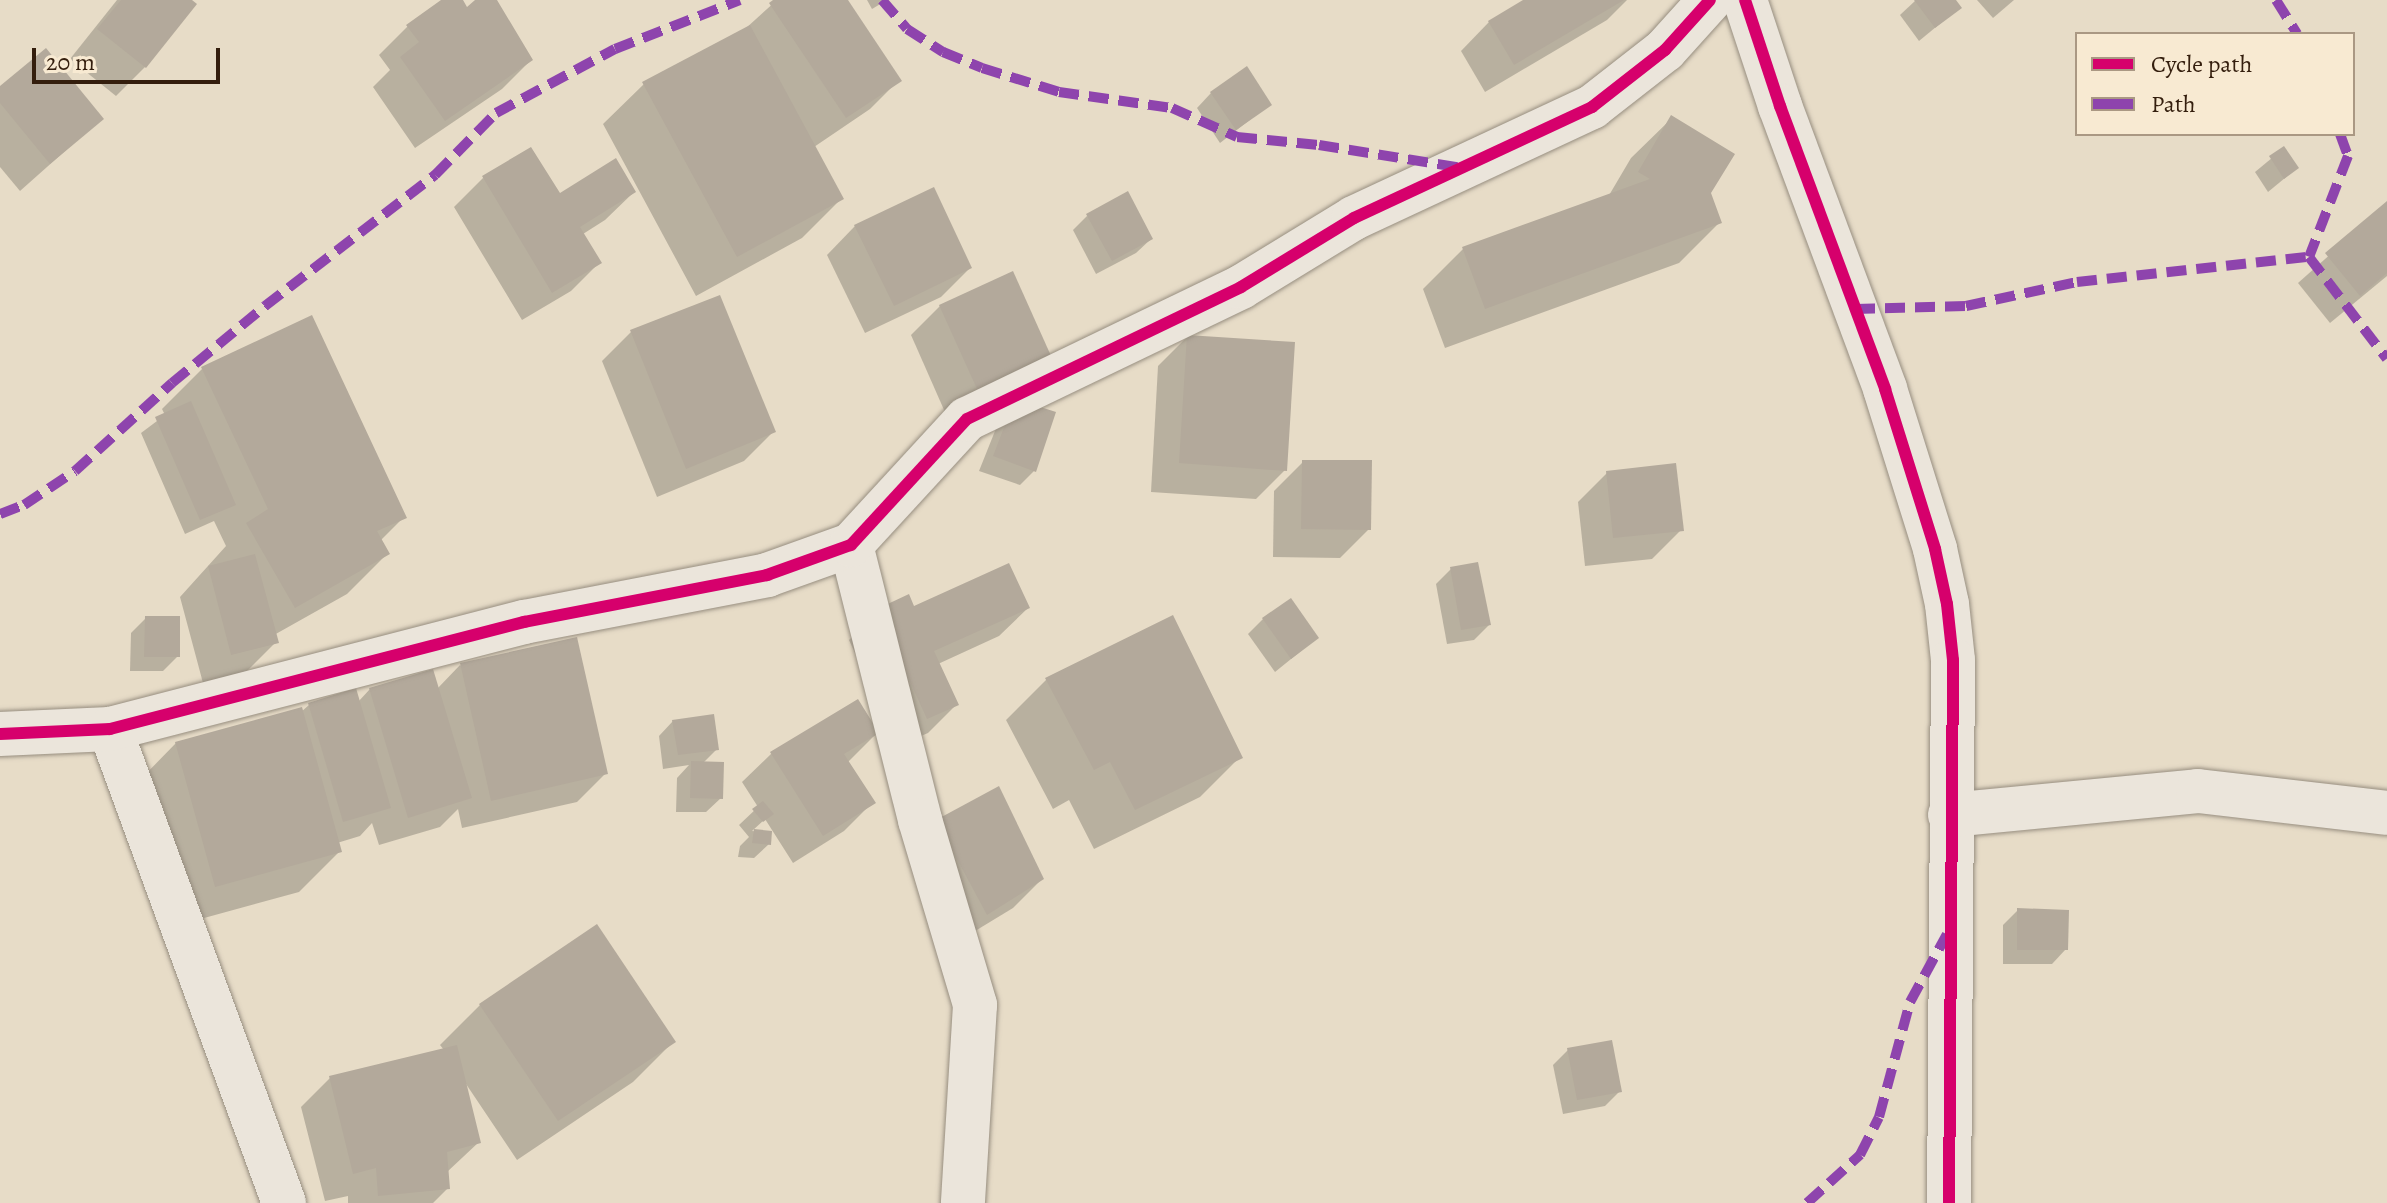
<!DOCTYPE html>
<html>
<head>
<meta charset="utf-8">
<style>
	body { margin:0 }
	#map { position:relative; width:2387px; height:1203px; overflow:hidden; background:#e7dcc7; font-family:Alegreya,serif }
	div>[style] { position:absolute }
	[style*='--x'] { left:calc(var(--x)*1px); top:calc(var(--y)*1px); width:calc(var(--w)*1px); rotate:calc(var(--a)*1deg) }
	.shadow>* { inset:0; background:#0003 }
	.building>* { inset:0; background:#b3a99b }
	.roads { filter:drop-shadow(0 0 2px #978e80) drop-shadow(0 0 2px #978e80) }
	.minor>* { height:44px; margin:-22px; padding:0 22px; transform-origin:22px; border-radius:22px; background:#ebe5db }
	.quiet>* { height:10px; margin-top:-5px; transform-origin:0; background:repeating-linear-gradient(90deg,#8e44ad 0 20px,transparent 0 30px) }
	.cycleway>* { height:12px; margin:-6px; padding:0 6px; transform-origin:6px; border-radius:6px; background:#d6006c }
	span { translate:-50% -50%; white-space:nowrap; text-align:center; line-height:1.15; -webkit-text-stroke:6px #f8ead2; paint-order:stroke }
	.legend { position:absolute; left:2075px; top:32px; width:280px; height:104px; box-sizing:border-box; background:#f8ead2; border:2px solid #aa9883; margin:0; padding:10px 14px; list-style:none; font-size:24px; color:#341e0d }
	.legend li { display:flex; align-items:center; gap:16px; height:40px }
	.legend b { width:40px; border:2px solid #aa9883 }
	.scale { position:absolute; left:32px; top:48px; width:188px; height:36px; box-sizing:border-box; border:4px solid #341e0d; border-top:0; padding-left:10px; font-size:24px; line-height:28px; white-space:nowrap; color:#341e0d; -webkit-text-stroke:6px #f8ead2; paint-order:stroke }
</style>
</head>
<body>
<div id="map">
	<div class="shadow">
		<div style="clip-path:polygon(117px 0,189px 0,145px 67px,116px 96px,70px 59px)"></div>
		<div style="clip-path:polygon(444px 0,460px 0,467px 9px,479px 0,495px 0,531px 60px,502px 89px,415px 148px,373px 87px,390px 70px,379px 55px,408px 26px)"></div>
		<div style="clip-path:polygon(777px 0,846px 0,899px 80px,870px 109px,814px 147px,842px 198px,802px 238px,696px 296px,603px 124px,644px 84px,745px 29px)"></div>
		<div style="clip-path:polygon(867px 0,887px 0,872px 9px)"></div>
		<div style="clip-path:polygon(1527px 0,1627px 0,1607px 20px,1485px 92px,1461px 51px,1489px 22px)"></div>
		<div style="clip-path:polygon(1916px 0,1953px 0,1959px 8px,1919px 41px,1900px 15px)"></div>
		<div style="clip-path:polygon(1977px 0,2014px 0,1993px 18px)"></div>
		<div style="clip-path:polygon(0 89px,101px 119px,20px 191px,0 167px)"></div>
		<div style="clip-path:polygon(1211px 93px,1269px 105px,1220px 143px,1197px 108px)"></div>
		<div style="clip-path:polygon(1672px 118px,1709px 192px,1719px 223px,1679px 263px,1445px 348px,1423px 289px,1463px 249px,1608px 197px,1631px 158px)"></div>
		<div style="clip-path:polygon(2284px 148px,2297px 168px,2268px 192px,2255px 172px)"></div>
		<div style="clip-path:polygon(483px 178px,559px 196px,634px 192px,605px 220px,583px 234px,600px 262px,571px 291px,522px 320px,454px 207px)"></div>
		<div style="clip-path:polygon(2387px 204px,2387px 276px,2330px 323px,2298px 283px)"></div>
		<div style="clip-path:polygon(1087px 216px,1151px 239px,1136px 253px,1096px 274px,1073px 230px)"></div>
		<div style="clip-path:polygon(855px 226px,970px 268px,941px 297px,865px 333px,827px 255px)"></div>
		<div style="clip-path:polygon(940px 306px,1053px 366px,952px 428px,911px 335px)"></div>
		<div style="clip-path:polygon(631px 332px,773px 432px,744px 461px,657px 497px,602px 361px)"></div>
		<div style="clip-path:polygon(1187px 337px,1285px 470px,1256px 499px,1151px 492px,1158px 366px)"></div>
		<div style="clip-path:polygon(202px 369px,404px 517px,380px 541px,387px 554px,347px 594px,274px 635px,276px 642px,247px 671px,203px 683px,180px 597px,226px 546px,214px 521px,185px 534px,141px 433px,165px 415px,162px 409px)"></div>
		<div style="clip-path:polygon(1001px 416px,1034px 471px,1020px 485px,979px 471px)"></div>
		<div style="clip-path:polygon(1303px 462px,1369px 529px,1340px 558px,1273px 557px,1274px 491px)"></div>
		<div style="clip-path:polygon(1607px 473px,1681px 530px,1652px 559px,1585px 566px,1578px 502px)"></div>
		<div style="clip-path:polygon(1451px 569px,1489px 625px,1474px 640px,1447px 644px,1436px 584px)"></div>
		<div style="clip-path:polygon(913px 608px,1028px 608px,999px 636px,938px 664px,957px 704px,928px 733px,898px 746px,849px 640px,878px 611px)"></div>
		<div style="clip-path:polygon(1172px 617px,1240px 757px,1200px 797px,1094px 849px,1069px 800px,1053px 809px,1006px 720px,1046px 680px)"></div>
		<div style="clip-path:polygon(146px 618px,178px 656px,163px 671px,130px 671px,131px 633px)"></div>
		<div style="clip-path:polygon(1263px 619px,1317px 638px,1275px 672px,1248px 634px)"></div>
		<div style="clip-path:polygon(460px 665px,606px 773px,577px 802px,462px 828px,458px 809px,440px 827px,379px 845px,372px 823px,360px 836px,337px 843px,339px 852px,299px 892px,175px 926px,136px 784px,176px 743px,301px 712px,309px 705px,358px 702px,370px 689px,437px 689px)"></div>
		<div style="clip-path:polygon(673px 721px,717px 749px,702px 764px,721px 798px,706px 812px,676px 812px,677px 778px,689px 765px,663px 769px,659px 736px)"></div>
		<div style="clip-path:polygon(877px 733px,847px 763px,873px 802px,844px 831px,793px 863px,765px 819px,752px 831px,770px 833px,769px 844px,754px 858px,738px 857px,740px 846px,749px 837px,739px 825px,758px 807px,742px 782px,771px 754px)"></div>
		<div style="clip-path:polygon(937px 821px,1042px 879px,1013px 908px,957px 942px)"></div>
		<div style="clip-path:polygon(2018px 910px,2066px 949px,2052px 964px,2003px 964px,2003px 925px)"></div>
		<div style="clip-path:polygon(480px 1005px,673px 1042px,633px 1082px,517px 1160px,464px 1081px,479px 1142px,447px 1172px,448px 1188px,433px 1203px,348px 1203px,348px 1196px,325px 1201px,301px 1107px,330px 1078px,444px 1050px,440px 1045px)"></div>
		<div style="clip-path:polygon(1568px 1050px,1620px 1091px,1605px 1106px,1563px 1114px,1553px 1065px)"></div>
	</div>
	<div class="building">
		<div style="clip-path:polygon(121px 0,192px 0,197px 4px,146px 68px,97px 29px)"></div>
		<div style="clip-path:polygon(441px 0,463px 0,467px 7px,475px 0,497px 0,533px 60px,445px 121px,400px 57px,419px 42px,406px 25px)"></div>
		<div style="clip-path:polygon(773px 0,848px 0,902px 81px,846px 118px,769px 3px)"></div>
		<div style="clip-path:polygon(1523px 0,1624px 0,1514px 65px,1488px 21px)"></div>
		<div style="clip-path:polygon(1914px 0,1956px 0,1962px 8px,1935px 28px)"></div>
		<div style="clip-path:polygon(750px 25px,844px 199px,737px 257px,642px 82px)"></div>
		<div style="clip-path:polygon(46px 48px,104px 119px,50px 164px,0 103px,0 86px)"></div>
		<div style="clip-path:polygon(1247px 66px,1272px 105px,1236px 130px,1210px 92px)"></div>
		<div style="clip-path:polygon(1671px 115px,1735px 154px,1711px 193px,1722px 223px,1485px 309px,1462px 247px,1650px 179px,1638px 172px)"></div>
		<div style="clip-path:polygon(2284px 146px,2299px 168px,2284px 179px,2269px 156px)"></div>
		<div style="clip-path:polygon(531px 147px,560px 193px,616px 158px,636px 192px,580px 227px,602px 263px,552px 293px,482px 176px)"></div>
		<div style="clip-path:polygon(934px 187px,972px 268px,894px 306px,854px 225px)"></div>
		<div style="clip-path:polygon(1128px 191px,1153px 239px,1112px 261px,1086px 214px)"></div>
		<div style="clip-path:polygon(2387px 201px,2387px 273px,2360px 296px,2325px 253px)"></div>
		<div style="clip-path:polygon(1013px 271px,1056px 367px,982px 400px,939px 305px)"></div>
		<div style="clip-path:polygon(720px 295px,776px 432px,686px 469px,630px 330px)"></div>
		<div style="clip-path:polygon(312px 315px,407px 518px,377px 531px,390px 554px,295px 608px,246px 523px,268px 509px,201px 367px)"></div>
		<div style="clip-path:polygon(1187px 335px,1295px 342px,1287px 471px,1179px 463px)"></div>
		<div style="clip-path:polygon(1015px 399px,1056px 412px,1036px 472px,993px 456px)"></div>
		<div style="clip-path:polygon(191px 401px,236px 505px,200px 520px,155px 417px)"></div>
		<div style="clip-path:polygon(1302px 460px,1372px 460px,1371px 530px,1301px 529px)"></div>
		<div style="clip-path:polygon(1676px 463px,1684px 531px,1613px 538px,1606px 471px)"></div>
		<div style="clip-path:polygon(255px 554px,279px 643px,231px 655px,208px 566px)"></div>
		<div style="clip-path:polygon(1478px 562px,1491px 625px,1461px 630px,1450px 567px)"></div>
		<div style="clip-path:polygon(1009px 563px,1030px 608px,934px 651px,959px 705px,927px 719px,877px 609px,909px 594px,914px 606px)"></div>
		<div style="clip-path:polygon(1291px 598px,1319px 638px,1291px 659px,1262px 618px)"></div>
		<div style="clip-path:polygon(1173px 615px,1243px 758px,1135px 810px,1110px 762px,1094px 770px,1045px 678px)"></div>
		<div style="clip-path:polygon(145px 616px,180px 616px,180px 657px,144px 657px)"></div>
		<div style="clip-path:polygon(577px 637px,608px 774px,491px 801px,460px 663px)"></div>
		<div style="clip-path:polygon(433px 669px,472px 798px,408px 818px,369px 688px)"></div>
		<div style="clip-path:polygon(356px 688px,391px 808px,343px 822px,308px 703px)"></div>
		<div style="clip-path:polygon(858px 699px,879px 733px,844px 754px,876px 803px,823px 836px,770px 752px)"></div>
		<div style="clip-path:polygon(302px 707px,342px 852px,215px 887px,175px 742px)"></div>
		<div style="clip-path:polygon(714px 714px,719px 750px,678px 755px,672px 720px)"></div>
		<div style="clip-path:polygon(691px 761px,724px 762px,723px 799px,690px 798px)"></div>
		<div style="clip-path:polygon(999px 786px,1044px 879px,987px 915px,936px 820px)"></div>
		<div style="clip-path:polygon(763px 801px,774px 814px,763px 822px,752px 809px)"></div>
		<div style="clip-path:polygon(754px 829px,772px 831px,771px 845px,752px 843px)"></div>
		<div style="clip-path:polygon(2017px 908px,2069px 910px,2068px 950px,2017px 950px)"></div>
		<div style="clip-path:polygon(597px 924px,676px 1042px,558px 1121px,479px 1004px)"></div>
		<div style="clip-path:polygon(1612px 1040px,1622px 1092px,1577px 1100px,1567px 1048px)"></div>
		<div style="clip-path:polygon(457px 1045px,481px 1143px,447px 1152px,450px 1189px,378px 1196px,376px 1168px,353px 1174px,329px 1076px)"></div>
	</div>
	<div class="roads">
		<div class="minor">
			<div style="--x:1745;--y:0;--w:112;--a:71.7"></div>
			<div style="--x:1780;--y:106;--w:302;--a:69.6"></div>
			<div style="--x:1885;--y:389;--w:168;--a:72.6"></div>
			<div style="--x:1935;--y:549;--w:56;--a:77.7"></div>
			<div style="--x:1947;--y:604;--w:56;--a:83.9"></div>
			<div style="--x:1953;--y:660;--w:543;--a:90.42"></div>
			<div style="--x:851;--y:545;--w:284;--a:75.9"></div>
			<div style="--x:920;--y:820;--w:193;--a:73.4"></div>
			<div style="--x:975;--y:1005;--w:198;--a:93.5"></div>
			<div style="--x:110;--y:729;--w:505;--a:69.84"></div>
			<div style="--x:0;--y:734;--w:110;--a:-2.6"></div>
			<div style="--x:110;--y:729;--w:428;--a:-14.5"></div>
			<div style="--x:524;--y:622;--w:248;--a:-10.9"></div>
			<div style="--x:767;--y:575;--w:89;--a:-19.7"></div>
			<div style="--x:851;--y:545;--w:171;--a:-47.4"></div>
			<div style="--x:967;--y:419;--w:304;--a:-25.7"></div>
			<div style="--x:1241;--y:287;--w:132;--a:-31.4"></div>
			<div style="--x:1354;--y:218;--w:263;--a:-25"></div>
			<div style="--x:1592;--y:107;--w:93;--a:-38"></div>
			<div style="--x:1665;--y:50;--w:67;--a:-48"></div>
			<div style="--x:1950;--y:815;--w:249;--a:-5.5"></div>
			<div style="--x:2198;--y:791;--w:190;--a:6.6"></div>
		</div>
	</div>
	<div class="quiet">
		<div style="--x:882;--y:0;--w:38;--a:49"></div>
		<div style="--x:907;--y:29;--w:43;--a:32.6"></div>
		<div style="--x:943;--y:52;--w:42;--a:22.3"></div>
		<div style="--x:982;--y:68;--w:81;--a:17.3"></div>
		<div style="--x:1059;--y:92;--w:114;--a:8.1"></div>
		<div style="--x:1172;--y:108;--w:71;--a:24"></div>
		<div style="--x:1237;--y:137;--w:82;--a:5.6"></div>
		<div style="--x:1319;--y:145;--w:140;--a:9.1"></div>
		<div style="--x:2276;--y:0;--w:40;--a:58"></div>
		<div style="--x:2340;--y:134;--w:23;--a:70"></div>
		<div style="--x:2348;--y:156;--w:108;--a:111.1"></div>
		<div style="--x:2309;--y:257;--w:128;--a:52.6"></div>
		<div style="--x:1855;--y:309;--w:111;--a:-1.5"></div>
		<div style="--x:1966;--y:306;--w:114;--a:-12.2"></div>
		<div style="--x:2077;--y:282;--w:233;--a:-6.2"></div>
		<div style="--x:0;--y:514;--w:26;--a:-21"></div>
		<div style="--x:24;--y:505;--w:61;--a:-33.7"></div>
		<div style="--x:75;--y:471;--w:131;--a:-42.2"></div>
		<div style="--x:172;--y:383;--w:121;--a:-39.6"></div>
		<div style="--x:265;--y:306;--w:215;--a:-37.6"></div>
		<div style="--x:435;--y:175;--w:87;--a:-45.5"></div>
		<div style="--x:496;--y:113;--w:135;--a:-28.3"></div>
		<div style="--x:615;--y:49;--w:134;--a:-21.4"></div>
		<div style="--x:1807;--y:1203;--w:72;--a:-42.2"></div>
		<div style="--x:1860;--y:1155;--w:42;--a:-63.4"></div>
		<div style="--x:1879;--y:1117;--w:119;--a:-74.9"></div>
		<div style="--x:1910;--y:1002;--w:77;--a:-61.4"></div>
	</div>
	<div class="cycleway">
		<div style="--x:1745;--y:0;--w:112;--a:71.7"></div>
		<div style="--x:1780;--y:106;--w:302;--a:69.6"></div>
		<div style="--x:1885;--y:389;--w:168;--a:72.6"></div>
		<div style="--x:1935;--y:549;--w:56;--a:77.7"></div>
		<div style="--x:1947;--y:604;--w:56;--a:83.9"></div>
		<div style="--x:1953;--y:660;--w:543;--a:90.42"></div>
		<div style="--x:0;--y:734;--w:110;--a:-2.6"></div>
		<div style="--x:110;--y:729;--w:428;--a:-14.5"></div>
		<div style="--x:524;--y:622;--w:248;--a:-10.9"></div>
		<div style="--x:767;--y:575;--w:89;--a:-19.7"></div>
		<div style="--x:851;--y:545;--w:171;--a:-47.4"></div>
		<div style="--x:967;--y:419;--w:304;--a:-25.7"></div>
		<div style="--x:1241;--y:287;--w:132;--a:-31.4"></div>
		<div style="--x:1354;--y:218;--w:263;--a:-25"></div>
		<div style="--x:1592;--y:107;--w:93;--a:-38"></div>
		<div style="--x:1665;--y:50;--w:67;--a:-48"></div>
	</div>
	<ul class="legend">
	<li><b style="height:10px;background:#d6006c"></b>Cycle path</li>
	<li><b style="height:10px;background:#8e44ad"></b>Path</li>
	</ul>
	<div class="scale">20 m</div>
</div>
</body>
</html>
